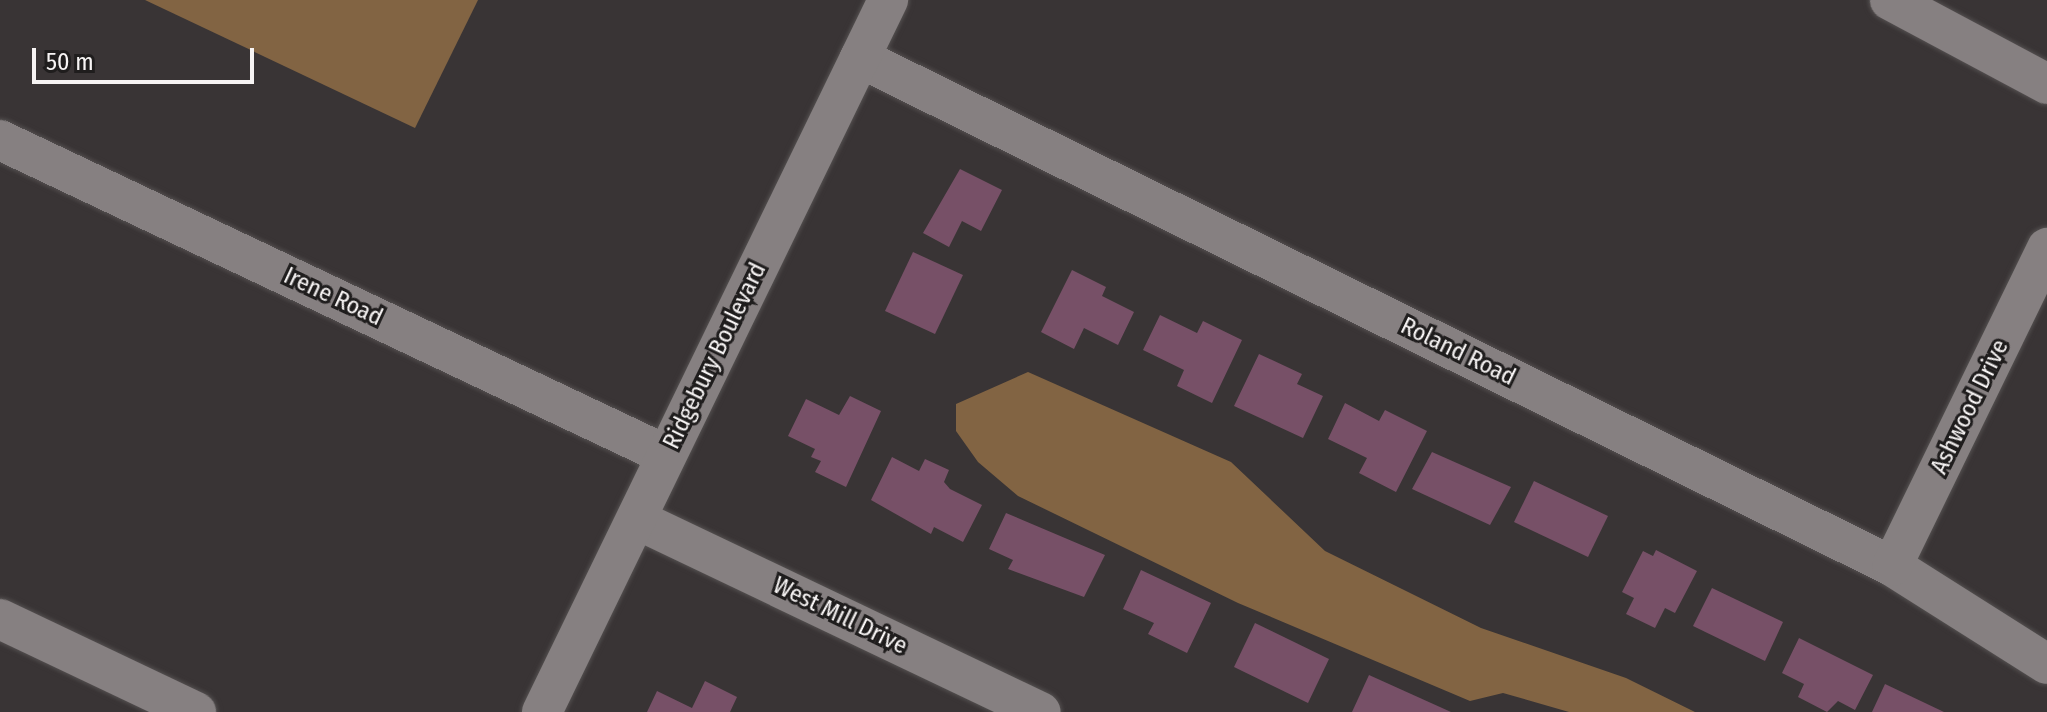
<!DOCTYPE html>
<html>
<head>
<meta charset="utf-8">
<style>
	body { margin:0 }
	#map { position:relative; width:2047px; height:712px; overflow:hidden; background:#393435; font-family:"Fira Sans Condensed",sans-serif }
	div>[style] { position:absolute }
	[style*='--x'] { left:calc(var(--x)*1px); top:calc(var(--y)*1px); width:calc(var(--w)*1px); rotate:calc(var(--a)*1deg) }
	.forest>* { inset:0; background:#826443 }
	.building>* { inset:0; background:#775067 }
	.roads { filter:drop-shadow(0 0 2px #545050) drop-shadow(0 0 2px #545050) }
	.minor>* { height:40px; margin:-20px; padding:0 20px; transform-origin:20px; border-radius:20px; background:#868081 }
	span { translate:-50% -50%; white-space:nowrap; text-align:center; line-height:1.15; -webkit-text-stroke:6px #1f1d1d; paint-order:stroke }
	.street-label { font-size:24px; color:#f7f4f4 }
	.scale { position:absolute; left:32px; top:48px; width:222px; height:36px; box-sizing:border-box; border:4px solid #f7f4f4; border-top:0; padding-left:10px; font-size:24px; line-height:28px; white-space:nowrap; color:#f7f4f4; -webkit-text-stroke:6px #1f1d1d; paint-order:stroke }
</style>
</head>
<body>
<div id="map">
	<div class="forest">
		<div style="clip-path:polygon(145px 0,478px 0,415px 128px)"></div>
		<div style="clip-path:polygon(1028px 372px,1231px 462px,1325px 551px,1481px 628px,1626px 678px,1695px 712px,1569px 712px,1503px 693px,1470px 701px,1238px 603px,1018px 496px,978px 462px,956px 431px,956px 404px)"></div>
	</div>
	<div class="building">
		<div style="clip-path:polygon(960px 169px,1002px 190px,981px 231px,962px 221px,949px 247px,923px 233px)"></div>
		<div style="clip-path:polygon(913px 252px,963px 275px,935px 334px,885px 311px)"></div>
		<div style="clip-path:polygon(1072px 270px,1106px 287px,1102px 296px,1134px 312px,1118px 345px,1084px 328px,1074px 349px,1041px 332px)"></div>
		<div style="clip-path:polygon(1160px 315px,1197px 333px,1203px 321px,1242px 340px,1212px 403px,1177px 386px,1184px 370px,1143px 350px)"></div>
		<div style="clip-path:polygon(1259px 354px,1302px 374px,1297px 384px,1323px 396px,1303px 438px,1234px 406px)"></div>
		<div style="clip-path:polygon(850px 396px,881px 411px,846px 487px,815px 472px,821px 461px,811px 457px,815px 449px,788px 436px,806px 399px,839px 415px)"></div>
		<div style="clip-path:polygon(1345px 403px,1379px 421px,1385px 410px,1427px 431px,1396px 492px,1359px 473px,1367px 458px,1328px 439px)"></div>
		<div style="clip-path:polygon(1432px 452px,1511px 487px,1490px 525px,1412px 489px)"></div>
		<div style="clip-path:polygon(892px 457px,919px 471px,925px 459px,949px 470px,944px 482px,950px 489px,982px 505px,963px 542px,934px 527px,931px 534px,871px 500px)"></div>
		<div style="clip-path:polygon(1534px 481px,1608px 516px,1588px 557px,1514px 522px)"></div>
		<div style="clip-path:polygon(1006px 513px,1105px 555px,1084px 597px,1008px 569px,1013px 560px,989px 549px)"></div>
		<div style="clip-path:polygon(1656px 550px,1697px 571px,1675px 613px,1665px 608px,1655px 628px,1626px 614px,1634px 598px,1622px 592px,1643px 551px,1653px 556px)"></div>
		<div style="clip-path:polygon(1141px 570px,1211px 603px,1187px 653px,1148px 634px,1154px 623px,1123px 609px)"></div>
		<div style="clip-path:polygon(1712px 588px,1783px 622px,1765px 661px,1693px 626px)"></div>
		<div style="clip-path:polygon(1255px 623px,1329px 659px,1308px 703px,1234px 667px)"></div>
		<div style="clip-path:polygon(1799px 638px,1873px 675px,1855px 710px,1838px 701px,1827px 712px,1798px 697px,1804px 684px,1782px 673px)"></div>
		<div style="clip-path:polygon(1369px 675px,1451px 712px,1352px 712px)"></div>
		<div style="clip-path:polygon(705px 681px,737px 697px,730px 712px,647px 712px,657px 691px,692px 708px)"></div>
		<div style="clip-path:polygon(1885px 684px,1944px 712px,1872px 712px)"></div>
	</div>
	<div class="roads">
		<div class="minor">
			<div style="--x:1890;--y:0;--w:178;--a:28.1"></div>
			<div style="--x:860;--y:58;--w:1150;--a:26.21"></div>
			<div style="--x:1892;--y:566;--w:183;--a:32.3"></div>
			<div style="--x:0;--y:140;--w:737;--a:25.31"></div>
			<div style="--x:638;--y:520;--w:446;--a:25.5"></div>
			<div style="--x:1892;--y:566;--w:354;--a:-64"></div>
			<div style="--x:0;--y:619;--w:217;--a:25.4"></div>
			<div style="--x:542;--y:712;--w:792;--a:-64.08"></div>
		</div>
	</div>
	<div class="street-label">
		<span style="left:333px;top:297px;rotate:25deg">Irene Road</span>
		<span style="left:1458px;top:352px;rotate:26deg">Roland Road</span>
		<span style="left:715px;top:356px;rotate:-64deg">Ridgebury Boulevard</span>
		<span style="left:1970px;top:407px;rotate:-64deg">Ashwood Drive</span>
		<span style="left:840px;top:616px;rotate:26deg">West Mill Drive</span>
	</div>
	<div class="scale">50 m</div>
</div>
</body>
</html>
